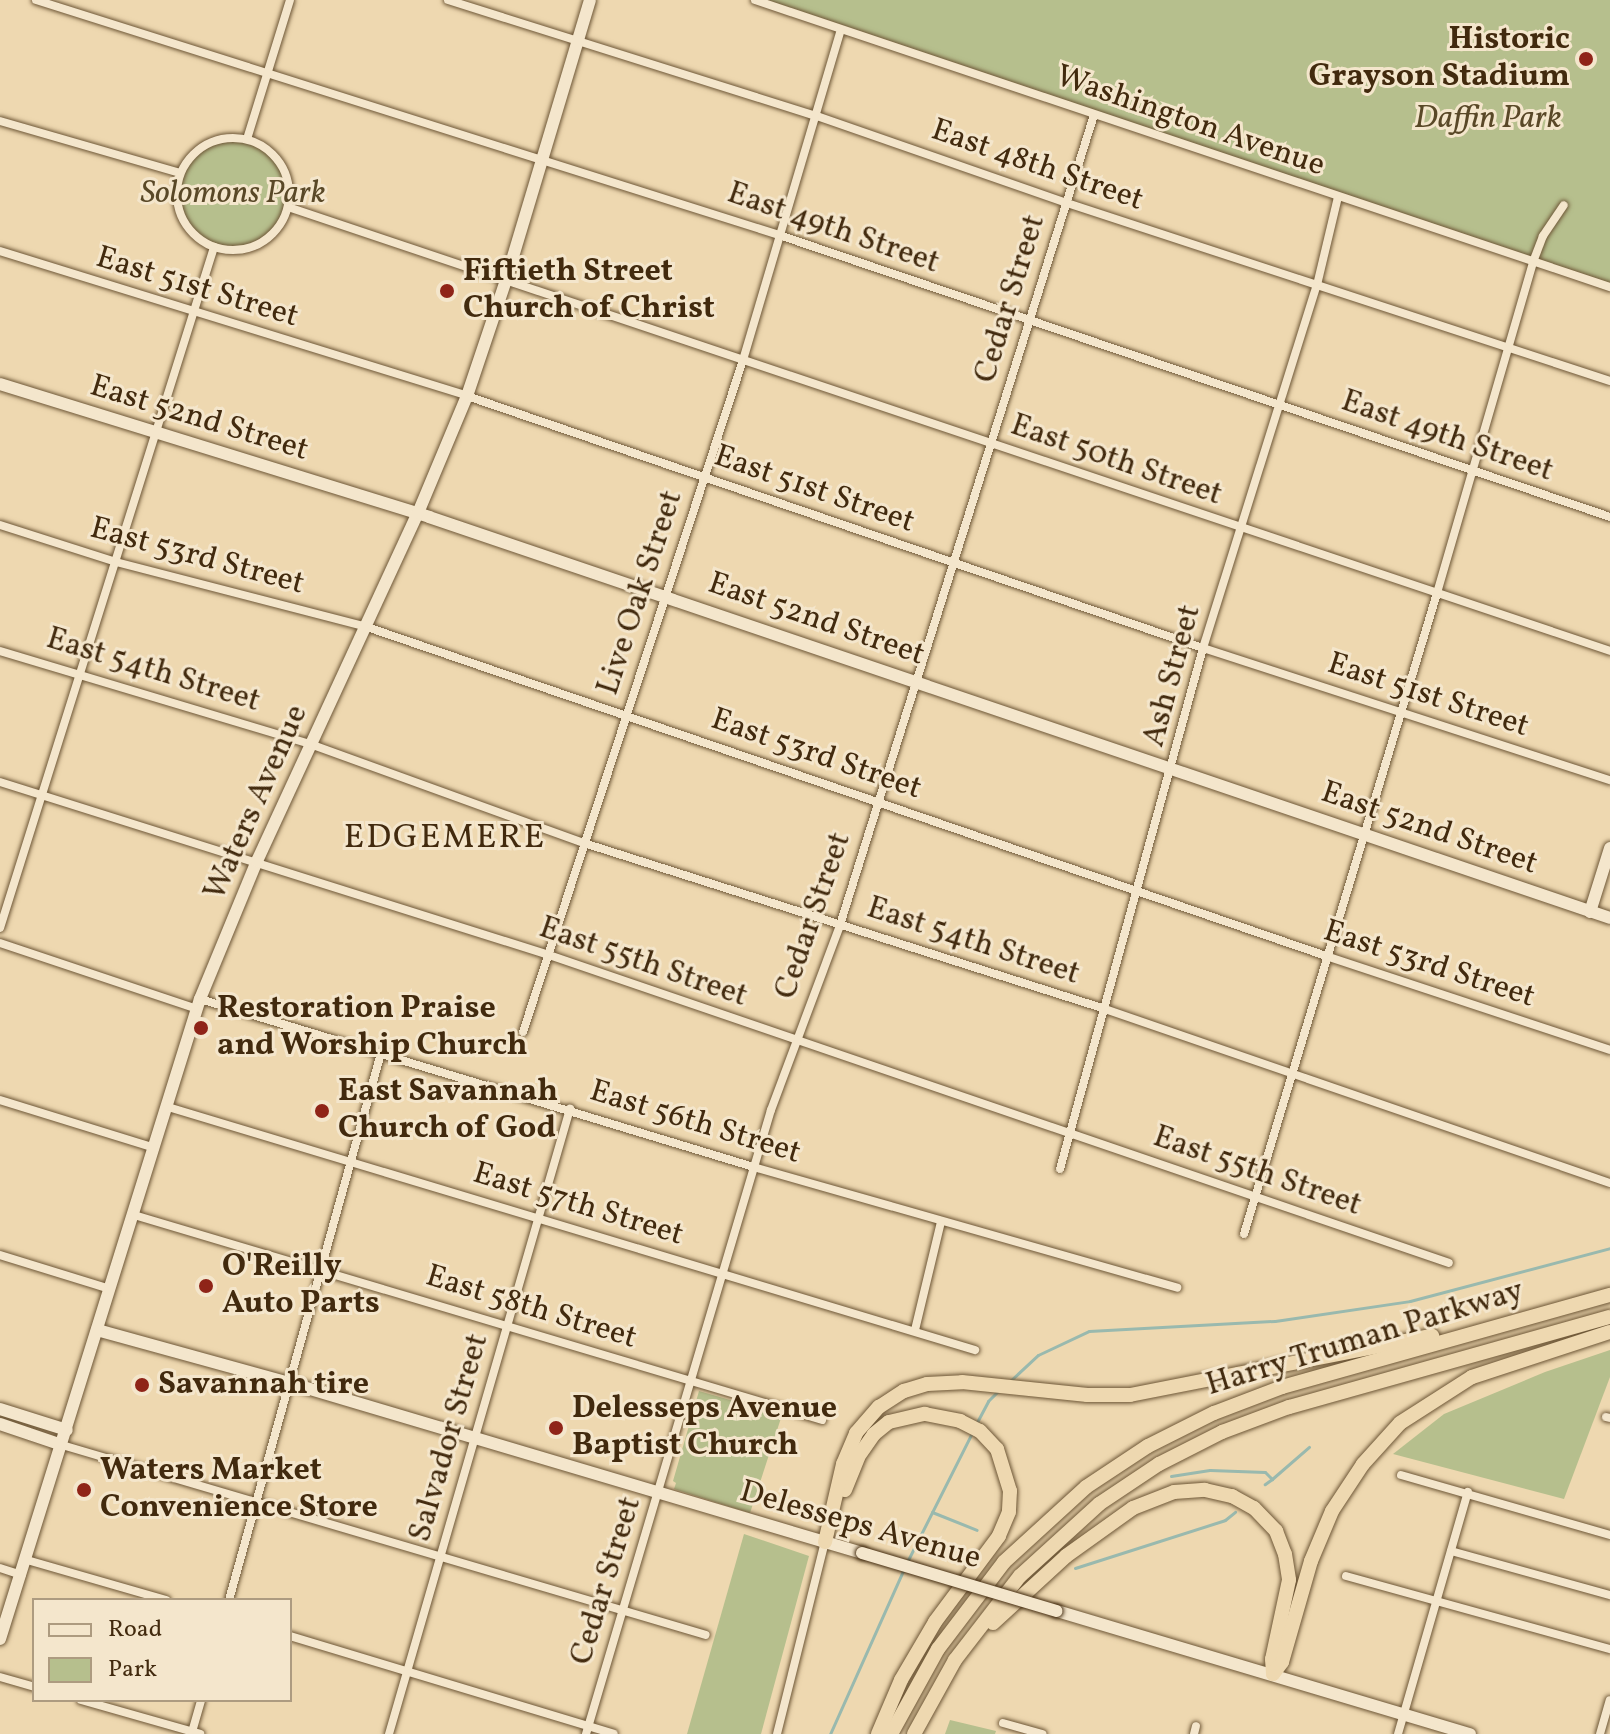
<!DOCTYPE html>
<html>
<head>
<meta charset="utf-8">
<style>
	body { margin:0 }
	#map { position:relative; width:1610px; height:1734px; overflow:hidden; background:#eed8b0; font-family:Vollkorn,serif }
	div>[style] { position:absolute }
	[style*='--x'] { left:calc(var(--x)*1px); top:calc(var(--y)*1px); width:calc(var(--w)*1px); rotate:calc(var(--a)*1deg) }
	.green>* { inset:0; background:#b6bf8d }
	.round { border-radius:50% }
	.stream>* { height:3px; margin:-1.5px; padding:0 1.5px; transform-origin:1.5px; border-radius:1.5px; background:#99b9ae }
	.roads { filter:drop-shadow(0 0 2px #6d5636) drop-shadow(0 0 2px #6d5636) }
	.street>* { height:8px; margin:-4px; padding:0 4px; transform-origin:4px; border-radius:4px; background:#f4e6cc }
	.street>.ring { margin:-4px; padding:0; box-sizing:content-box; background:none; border:8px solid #f4e6cc; border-radius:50% }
	.secondary>* { height:12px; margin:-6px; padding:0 6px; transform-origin:6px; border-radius:6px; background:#f4e6cc }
	.highway>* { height:14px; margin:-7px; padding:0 7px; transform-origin:7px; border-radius:7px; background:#eed8b0 }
	.bridges { filter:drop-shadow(0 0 2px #422a0e) drop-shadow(0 0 2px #422a0e) }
	.secondary-bridge>* { height:12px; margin:-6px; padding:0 6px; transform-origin:6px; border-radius:6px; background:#f4e6cc }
	.dots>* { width:22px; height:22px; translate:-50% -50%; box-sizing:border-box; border:4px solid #f4e6cc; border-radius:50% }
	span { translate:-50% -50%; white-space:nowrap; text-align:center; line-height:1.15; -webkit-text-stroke:6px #f4e6cc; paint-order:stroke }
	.poi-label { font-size:32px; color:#422a0e; font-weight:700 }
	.right { translate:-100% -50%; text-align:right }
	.left { translate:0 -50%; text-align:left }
	.park-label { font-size:32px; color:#594827; font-style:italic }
	.street-label { font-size:32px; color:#422a0e }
	.neighbourhood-label { font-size:34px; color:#422a0e; letter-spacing:2px }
	.legend { position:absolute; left:32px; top:1598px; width:260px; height:104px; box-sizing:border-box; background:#f4e6cc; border:2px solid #ad9b80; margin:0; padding:10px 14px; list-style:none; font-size:24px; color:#422a0e }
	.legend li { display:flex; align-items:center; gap:16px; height:40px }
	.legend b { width:40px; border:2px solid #ad9b80 }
</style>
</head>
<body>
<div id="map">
	<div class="green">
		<div style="clip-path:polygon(768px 0,1610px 0,1610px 283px,1136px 124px)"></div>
		<div class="round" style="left:177px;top:138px;width:112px;height:112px"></div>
		<div style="clip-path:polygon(1610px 1350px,1610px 1377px,1564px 1499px,1393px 1454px,1444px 1414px,1545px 1372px)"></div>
		<div style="clip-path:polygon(699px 1391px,782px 1415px,750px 1513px,674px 1489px,676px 1483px,673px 1481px)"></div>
		<div style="clip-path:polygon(744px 1534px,809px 1556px,761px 1734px,687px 1734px)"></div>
		<div style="clip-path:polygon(950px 1720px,996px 1731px,995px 1734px,945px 1734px)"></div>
	</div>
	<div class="stream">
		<div style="--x:1010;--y:1381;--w:38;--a:-43"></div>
		<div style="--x:1038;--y:1355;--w:56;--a:-25.2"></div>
		<div style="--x:1089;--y:1331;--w:186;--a:-3.1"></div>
		<div style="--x:1275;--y:1321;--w:136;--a:-8.4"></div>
		<div style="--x:1410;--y:1301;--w:207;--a:-14.8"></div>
		<div style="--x:976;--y:1424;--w:26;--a:-62"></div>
		<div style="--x:988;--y:1401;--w:14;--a:-45"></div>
		<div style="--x:1171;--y:1476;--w:39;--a:-9"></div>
		<div style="--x:1210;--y:1470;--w:55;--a:2.1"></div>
		<div style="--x:1265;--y:1472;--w:10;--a:45"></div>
		<div style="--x:1272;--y:1479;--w:9;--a:144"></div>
		<div style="--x:1272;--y:1479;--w:49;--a:-40.9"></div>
		<div style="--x:932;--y:1512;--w:48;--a:21.8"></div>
		<div style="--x:906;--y:1564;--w:149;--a:-63.3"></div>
		<div style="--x:1075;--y:1568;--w:157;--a:-17.7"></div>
		<div style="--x:1225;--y:1520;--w:13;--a:-39"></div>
		<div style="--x:830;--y:1734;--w:179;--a:-65.9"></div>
	</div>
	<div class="roads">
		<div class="street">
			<div style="--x:36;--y:0;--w:779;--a:17.55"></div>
			<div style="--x:779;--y:235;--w:878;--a:18.74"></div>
			<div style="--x:448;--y:0;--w:387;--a:17.5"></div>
			<div style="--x:817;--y:116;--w:265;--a:19.2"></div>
			<div style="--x:1067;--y:203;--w:571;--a:18.15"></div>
			<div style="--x:755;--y:0;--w:902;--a:18.56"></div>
			<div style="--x:0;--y:121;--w:187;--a:16.1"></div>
			<div class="ring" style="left:177px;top:138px;width:104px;height:104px"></div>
			<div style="--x:247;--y:139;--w:145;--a:-72.8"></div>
			<div style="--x:288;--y:207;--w:1395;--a:18.56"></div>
			<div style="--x:0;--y:251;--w:489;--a:17.2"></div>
			<div style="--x:467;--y:396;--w:778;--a:18.9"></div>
			<div style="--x:1203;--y:648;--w:428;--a:18"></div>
			<div style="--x:0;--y:525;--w:122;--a:17.7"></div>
			<div style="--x:116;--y:562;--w:256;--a:14.5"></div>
			<div style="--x:364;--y:626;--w:1017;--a:18.93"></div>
			<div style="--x:1326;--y:956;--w:299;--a:18.3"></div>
			<div style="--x:0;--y:651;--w:324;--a:16.7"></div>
			<div style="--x:310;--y:744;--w:294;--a:19.9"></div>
			<div style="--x:587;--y:844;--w:540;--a:17.66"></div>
			<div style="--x:1102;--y:1008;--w:537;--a:19.01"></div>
			<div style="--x:0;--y:782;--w:576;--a:17.49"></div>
			<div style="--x:549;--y:955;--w:951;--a:18.89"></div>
			<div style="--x:0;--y:928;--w:714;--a:-72.55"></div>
			<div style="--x:0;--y:943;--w:208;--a:18.5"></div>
			<div style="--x:200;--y:999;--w:582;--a:16.88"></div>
			<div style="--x:757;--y:1168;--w:437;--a:15.9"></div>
			<div style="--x:523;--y:1032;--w:707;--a:-71.87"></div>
			<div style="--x:743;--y:360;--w:344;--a:-73.5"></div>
			<div style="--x:0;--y:1100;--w:162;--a:17.2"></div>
			<div style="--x:168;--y:1107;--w:843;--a:16.76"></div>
			<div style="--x:1060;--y:1169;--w:540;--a:-74.65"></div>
			<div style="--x:1203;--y:648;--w:380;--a:-72.6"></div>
			<div style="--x:1317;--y:285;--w:90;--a:-76.6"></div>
			<div style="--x:134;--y:1215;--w:718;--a:16.59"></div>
			<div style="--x:1244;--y:1234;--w:669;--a:-73.24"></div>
			<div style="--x:1437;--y:593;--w:345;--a:-73.8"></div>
			<div style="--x:1533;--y:262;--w:28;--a:-69"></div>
			<div style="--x:1543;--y:236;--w:37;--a:-56"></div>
			<div style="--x:0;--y:1255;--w:115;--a:17.2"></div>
			<div style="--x:915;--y:1330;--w:111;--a:-76.5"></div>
			<div style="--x:1606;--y:1417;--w:4;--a:14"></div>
			<div style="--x:62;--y:1445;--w:671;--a:16.44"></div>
			<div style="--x:1401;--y:1475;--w:217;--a:16"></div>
			<div style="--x:1451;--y:1551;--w:165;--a:15.5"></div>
			<div style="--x:27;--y:1560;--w:145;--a:16.1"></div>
			<div style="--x:0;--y:1568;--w:23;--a:18"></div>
			<div style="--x:1346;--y:1576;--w:274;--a:15.5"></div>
			<div style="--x:229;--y:1600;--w:568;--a:-74.47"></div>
			<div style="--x:290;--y:1636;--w:338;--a:16.8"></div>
			<div style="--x:0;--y:1677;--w:35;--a:16"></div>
			<div style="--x:81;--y:1700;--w:124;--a:15.9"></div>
			<div style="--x:1003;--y:1723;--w:41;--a:15.8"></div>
			<div style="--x:192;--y:1732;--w:33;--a:-74"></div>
			<div style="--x:389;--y:1734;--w:651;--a:-73.85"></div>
			<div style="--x:586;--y:1734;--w:651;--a:-73.49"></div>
			<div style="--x:771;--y:1110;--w:197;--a:-69.5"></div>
			<div style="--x:840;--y:925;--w:849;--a:-72.59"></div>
			<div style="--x:777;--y:1734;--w:198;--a:-76"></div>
			<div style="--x:1194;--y:1734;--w:8;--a:-76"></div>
			<div style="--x:1398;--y:1734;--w:252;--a:-73.9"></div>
			<div style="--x:1600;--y:1734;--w:35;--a:-74"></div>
		</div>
		<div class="secondary">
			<div style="--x:0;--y:384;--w:449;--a:17.2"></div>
			<div style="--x:429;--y:517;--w:1247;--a:18.75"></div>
			<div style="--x:1590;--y:912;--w:67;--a:-72.6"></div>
			<div style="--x:97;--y:1330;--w:200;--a:15.4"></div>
			<div style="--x:290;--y:1383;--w:597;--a:16.55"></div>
			<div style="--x:0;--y:1409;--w:70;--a:17.4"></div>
			<div style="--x:0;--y:1424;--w:65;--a:18.7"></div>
			<div style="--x:1057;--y:1611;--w:431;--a:16.6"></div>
			<div style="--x:0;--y:1639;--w:671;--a:-72.65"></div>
			<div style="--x:200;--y:999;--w:149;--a:-67.6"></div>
			<div style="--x:257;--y:861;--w:383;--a:-65.2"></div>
			<div style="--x:418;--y:513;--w:127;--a:-67.3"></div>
			<div style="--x:467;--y:396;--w:122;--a:-71.4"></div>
			<div style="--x:506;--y:280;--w:292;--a:-73.3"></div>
		</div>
		<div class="highway">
			<div style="--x:845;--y:1490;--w:35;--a:-68"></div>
			<div style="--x:858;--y:1457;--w:28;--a:-55"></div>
			<div style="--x:874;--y:1434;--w:19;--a:-39"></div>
			<div style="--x:889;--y:1422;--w:37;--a:-13"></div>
			<div style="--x:925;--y:1414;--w:36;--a:11"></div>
			<div style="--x:960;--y:1421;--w:22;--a:27"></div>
			<div style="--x:980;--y:1431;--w:25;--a:47"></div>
			<div style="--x:997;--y:1449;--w:44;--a:72.8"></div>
			<div style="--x:1010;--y:1491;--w:21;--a:93"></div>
			<div style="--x:1009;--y:1512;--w:26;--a:113"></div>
			<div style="--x:999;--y:1536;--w:107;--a:126.7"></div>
			<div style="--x:935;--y:1622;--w:67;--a:120.4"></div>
			<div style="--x:901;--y:1680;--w:59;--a:113.1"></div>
			<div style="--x:825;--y:1542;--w:80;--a:-77"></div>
			<div style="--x:843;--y:1464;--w:34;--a:-67"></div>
			<div style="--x:856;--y:1433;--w:35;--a:-49"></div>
			<div style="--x:879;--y:1407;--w:30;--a:-33"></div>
			<div style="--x:904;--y:1391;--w:24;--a:-17"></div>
			<div style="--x:927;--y:1384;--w:35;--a:-3"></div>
			<div style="--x:962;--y:1382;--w:126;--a:5.9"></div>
			<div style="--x:1087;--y:1395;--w:43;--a:0"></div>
			<div style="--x:1130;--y:1395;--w:308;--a:-11.1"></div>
			<div style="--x:993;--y:1623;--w:99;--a:-42.5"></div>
			<div style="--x:1066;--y:1556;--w:82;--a:-35.6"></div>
			<div style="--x:1133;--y:1508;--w:44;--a:-21.3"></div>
			<div style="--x:1174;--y:1492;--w:31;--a:-4"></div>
			<div style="--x:1205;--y:1490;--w:28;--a:13"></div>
			<div style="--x:1232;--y:1496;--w:25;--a:29"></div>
			<div style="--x:1254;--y:1508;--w:32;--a:46"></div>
			<div style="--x:1276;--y:1531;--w:25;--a:69"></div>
			<div style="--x:1285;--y:1554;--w:26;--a:81"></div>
			<div style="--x:1289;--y:1580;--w:81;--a:102.1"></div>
			<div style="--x:1272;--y:1659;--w:15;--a:86"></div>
			<div style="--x:1273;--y:1674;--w:15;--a:-53"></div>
			<div style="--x:1282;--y:1662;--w:105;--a:-74"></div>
			<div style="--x:1311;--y:1561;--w:54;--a:-67.2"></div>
			<div style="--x:1332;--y:1511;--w:56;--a:-56.6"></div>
			<div style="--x:1363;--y:1464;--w:55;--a:-47.9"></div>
			<div style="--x:1400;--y:1423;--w:85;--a:-32.6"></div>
			<div style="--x:1472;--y:1377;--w:145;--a:-18.1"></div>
			<div style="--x:891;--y:1734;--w:97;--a:-61.1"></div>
			<div style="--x:938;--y:1649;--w:109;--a:-52.8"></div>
			<div style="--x:1004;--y:1562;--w:111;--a:-42.4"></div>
			<div style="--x:1086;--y:1487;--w:74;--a:-33.5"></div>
			<div style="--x:1148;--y:1446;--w:74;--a:-26.6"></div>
			<div style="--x:1214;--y:1413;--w:73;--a:-20.9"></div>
			<div style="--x:1282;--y:1387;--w:341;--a:-15.7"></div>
			<div style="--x:914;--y:1734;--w:85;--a:-61"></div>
			<div style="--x:955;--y:1660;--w:106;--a:-52.3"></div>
			<div style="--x:1020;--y:1576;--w:107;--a:-42.3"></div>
			<div style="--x:1099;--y:1504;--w:72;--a:-33.7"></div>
			<div style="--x:1159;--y:1464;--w:71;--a:-26.9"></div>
			<div style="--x:1222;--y:1432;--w:72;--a:-20.5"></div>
			<div style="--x:1289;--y:1407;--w:333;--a:-15.7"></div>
		</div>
	</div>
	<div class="bridges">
		<div class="secondary-bridge">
			<div style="--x:862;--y:1553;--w:203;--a:16.6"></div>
		</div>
	</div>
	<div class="dots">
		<div style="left:1586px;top:59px;background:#8f2418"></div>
		<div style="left:447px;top:291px;background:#8f2418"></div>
		<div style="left:201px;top:1028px;background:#8f2418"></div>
		<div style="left:322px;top:1111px;background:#8f2418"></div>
		<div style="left:206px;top:1286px;background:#8f2418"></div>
		<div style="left:142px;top:1385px;background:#8f2418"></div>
		<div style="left:556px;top:1428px;background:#8f2418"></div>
		<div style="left:84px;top:1490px;background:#8f2418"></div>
	</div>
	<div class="poi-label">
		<span class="right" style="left:1570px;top:59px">Historic<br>Grayson Stadium</span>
		<span class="left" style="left:463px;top:291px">Fiftieth Street<br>Church of Christ</span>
		<span class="left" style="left:217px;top:1028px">Restoration Praise<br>and Worship Church</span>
		<span class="left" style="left:338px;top:1111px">East Savannah<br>Church of God</span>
		<span class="left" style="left:222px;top:1286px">O'Reilly<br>Auto Parts</span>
		<span class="left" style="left:158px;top:1385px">Savannah tire</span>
		<span class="left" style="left:572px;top:1428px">Delesseps Avenue<br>Baptist Church</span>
		<span class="left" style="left:100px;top:1490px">Waters Market<br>Convenience Store</span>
	</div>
	<div class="park-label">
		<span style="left:1488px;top:119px">Daffin Park</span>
		<span style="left:233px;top:194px">Solomons Park</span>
	</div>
	<div class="street-label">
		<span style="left:1190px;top:122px;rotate:19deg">Washington Avenue</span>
		<span style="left:1037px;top:166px;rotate:19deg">East 48th Street</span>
		<span style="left:833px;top:229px;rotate:19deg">East 49th Street</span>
		<span style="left:197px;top:288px;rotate:17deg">East 51st Street</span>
		<span style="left:1011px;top:299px;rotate:-73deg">Cedar Street</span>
		<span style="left:199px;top:419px;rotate:17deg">East 52nd Street</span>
		<span style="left:1447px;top:437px;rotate:19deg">East 49th Street</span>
		<span style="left:1116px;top:461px;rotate:19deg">East 50th Street</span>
		<span style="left:814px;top:490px;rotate:19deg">East 51st Street</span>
		<span style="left:197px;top:557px;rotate:15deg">East 53rd Street</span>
		<span style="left:641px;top:593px;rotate:-72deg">Live Oak Street</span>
		<span style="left:816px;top:620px;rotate:19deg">East 52nd Street</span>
		<span style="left:153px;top:671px;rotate:17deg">East 54th Street</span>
		<span style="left:1173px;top:676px;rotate:-75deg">Ash Street</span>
		<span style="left:1428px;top:696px;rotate:18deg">East 51st Street</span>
		<span style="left:816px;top:755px;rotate:19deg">East 53rd Street</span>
		<span style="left:257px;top:803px;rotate:-66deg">Waters Avenue</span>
		<span style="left:1429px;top:829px;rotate:19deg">East 52nd Street</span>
		<span style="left:814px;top:916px;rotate:-71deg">Cedar Street</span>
		<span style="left:973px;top:942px;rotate:18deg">East 54th Street</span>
		<span style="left:643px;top:963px;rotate:19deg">East 55th Street</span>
		<span style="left:1429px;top:965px;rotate:18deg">East 53rd Street</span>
		<span style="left:695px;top:1123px;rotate:17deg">East 56th Street</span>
		<span style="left:1257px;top:1172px;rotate:19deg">East 55th Street</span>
		<span style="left:578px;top:1205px;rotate:17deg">East 57th Street</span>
		<span style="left:531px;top:1308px;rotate:17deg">East 58th Street</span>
		<span style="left:1365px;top:1339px;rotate:-17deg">Harry Truman Parkway</span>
		<span style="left:450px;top:1438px;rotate:-74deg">Salvador Street</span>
		<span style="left:860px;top:1526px;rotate:16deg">Delesseps Avenue</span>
		<span style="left:607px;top:1581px;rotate:-73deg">Cedar Street</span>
	</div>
	<div class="neighbourhood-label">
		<span style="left:445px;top:839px">EDGEMERE</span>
	</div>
	<ul class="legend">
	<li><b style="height:10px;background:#f4e6cc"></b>Road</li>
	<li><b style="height:22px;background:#b6bf8d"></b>Park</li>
	</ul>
</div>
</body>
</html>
